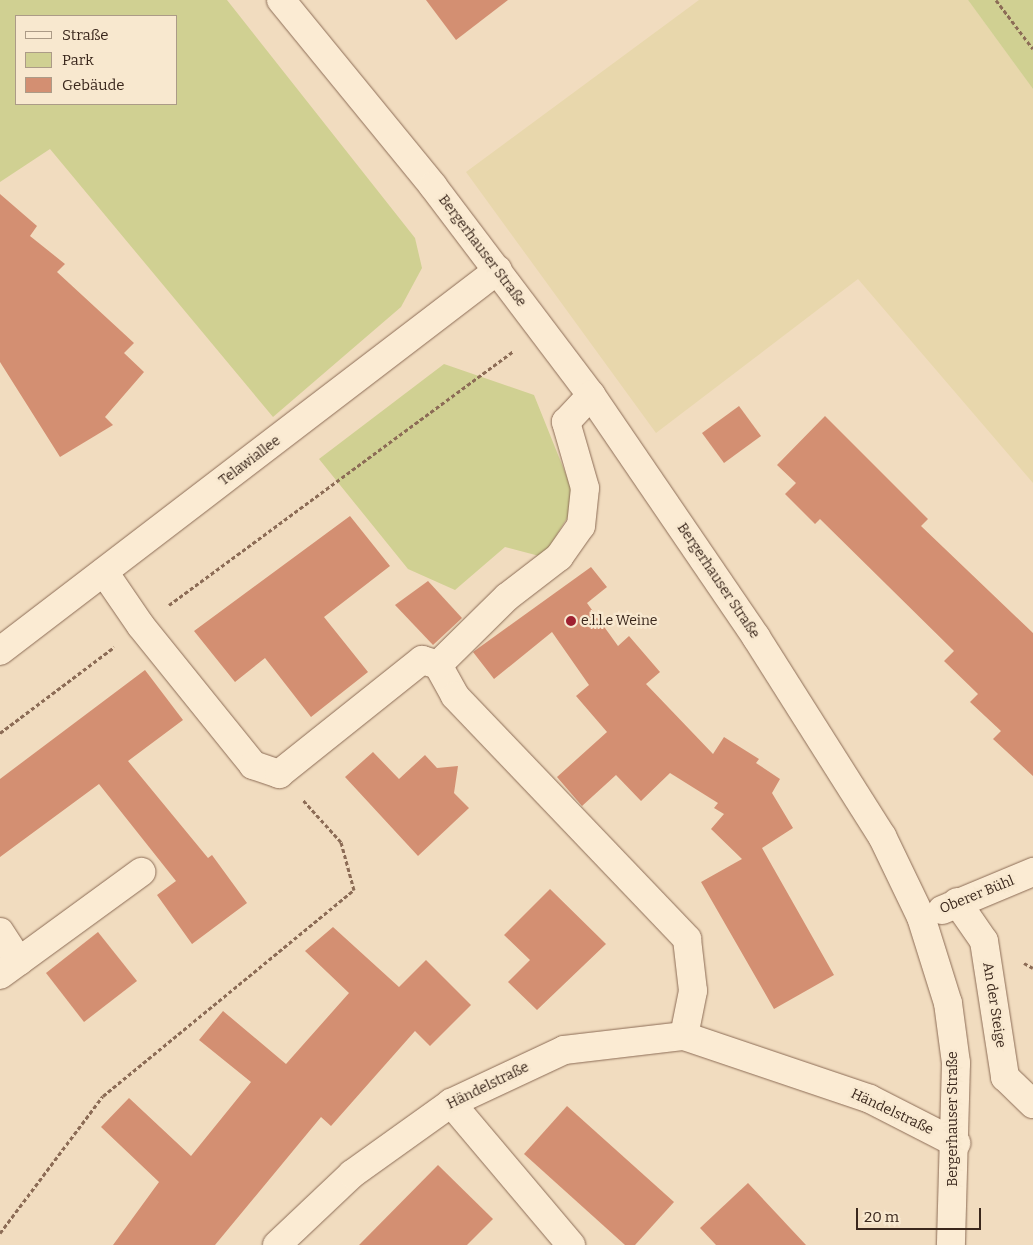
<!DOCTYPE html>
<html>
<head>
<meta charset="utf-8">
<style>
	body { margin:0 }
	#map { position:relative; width:1033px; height:1245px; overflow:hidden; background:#f1dcbf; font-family:Bitter,serif }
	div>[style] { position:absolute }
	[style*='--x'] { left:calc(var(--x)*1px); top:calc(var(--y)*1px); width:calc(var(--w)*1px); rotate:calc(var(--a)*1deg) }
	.farmland>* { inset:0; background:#e8d7ac }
	.green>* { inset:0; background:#d0d092 }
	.building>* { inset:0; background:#d38f72 }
	.path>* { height:3px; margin-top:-1.5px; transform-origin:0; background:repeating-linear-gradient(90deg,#8c6c56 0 4px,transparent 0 6.5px) }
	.roads { filter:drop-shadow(0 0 1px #8c6c56) drop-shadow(0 0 1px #8c6c56) }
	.minor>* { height:28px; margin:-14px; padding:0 14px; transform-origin:14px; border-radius:14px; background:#fbebd3 }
	.dots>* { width:14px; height:14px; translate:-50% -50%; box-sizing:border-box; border:2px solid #f8e8cf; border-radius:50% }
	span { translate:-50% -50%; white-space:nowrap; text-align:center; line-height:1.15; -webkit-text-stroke:4.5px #f8e8cf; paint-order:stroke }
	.street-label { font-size:14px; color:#3a271c }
	.poi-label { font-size:14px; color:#3a271c }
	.left { translate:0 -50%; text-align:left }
	.legend { position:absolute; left:15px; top:15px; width:162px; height:90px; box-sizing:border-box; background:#f8e8cf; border:1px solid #ac9b87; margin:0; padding:6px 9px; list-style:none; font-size:15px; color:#3a271c }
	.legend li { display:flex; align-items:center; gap:10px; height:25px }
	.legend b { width:25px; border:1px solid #ac9b87 }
	.scale { position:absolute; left:856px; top:1208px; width:125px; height:22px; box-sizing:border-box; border:2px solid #3a271c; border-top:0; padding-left:6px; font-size:15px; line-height:18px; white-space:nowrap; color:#3a271c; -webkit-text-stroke:4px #f8e8cf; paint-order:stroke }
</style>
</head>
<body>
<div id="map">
	<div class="farmland">
		<div style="clip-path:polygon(699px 0,968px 0,1033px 89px,1033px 483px,858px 279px,656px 433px,466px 172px)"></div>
	</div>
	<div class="green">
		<div style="clip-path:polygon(evenodd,0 0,227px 0,415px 238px,422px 268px,401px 307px,273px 417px,50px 149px,0 182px,0 0,16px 16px,176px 16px,176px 104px,16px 104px,16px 16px)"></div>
		<div style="clip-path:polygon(968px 0,1033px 0,1033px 89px)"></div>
		<div style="clip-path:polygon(444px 364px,534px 395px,577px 502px,543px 557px,505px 547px,455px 590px,408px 569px,319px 459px)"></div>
	</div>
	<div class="building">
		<div style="clip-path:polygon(426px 0,508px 0,456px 40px)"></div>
		<div style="clip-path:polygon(0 194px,37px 226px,30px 236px,65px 264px,57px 272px,134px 343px,124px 353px,144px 372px,105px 417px,113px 425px,60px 457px,0 362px)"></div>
		<div style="clip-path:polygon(739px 406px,761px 436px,724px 463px,702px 433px)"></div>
		<div style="clip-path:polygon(825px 416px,928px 519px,921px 526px,1033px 633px,1033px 776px,993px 739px,1001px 731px,970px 702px,978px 694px,944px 661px,954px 651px,820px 519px,815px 524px,785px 494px,796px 483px,777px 465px)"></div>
		<div style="clip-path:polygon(350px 516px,390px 566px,324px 617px,368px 672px,311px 717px,265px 658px,235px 682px,194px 631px)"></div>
		<div style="clip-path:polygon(591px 567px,607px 587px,587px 603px,618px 646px,629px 636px,660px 672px,646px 684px,713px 754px,724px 737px,759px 759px,756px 763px,780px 779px,772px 793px,793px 828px,762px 848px,834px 975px,774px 1009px,701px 882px,742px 859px,711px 829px,724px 814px,714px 808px,718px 803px,670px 773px,641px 801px,616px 775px,582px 806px,557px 777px,607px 732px,576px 696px,589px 685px,552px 632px,494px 679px,473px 652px)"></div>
		<div style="clip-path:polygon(428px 581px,462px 618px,433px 645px,395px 605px)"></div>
		<div style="clip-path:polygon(145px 670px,183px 720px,128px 761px,208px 858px,212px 855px,247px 903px,192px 944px,157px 895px,176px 881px,99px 784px,0 857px,0 779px)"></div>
		<div style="clip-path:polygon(373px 752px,399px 779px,425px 755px,437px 768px,458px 766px,454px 793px,469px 808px,418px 856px,345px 777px)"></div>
		<div style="clip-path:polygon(550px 889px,606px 944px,537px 1010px,508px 982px,530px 960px,504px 935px)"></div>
		<div style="clip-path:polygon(333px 927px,399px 987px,426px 960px,471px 1005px,430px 1046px,415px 1031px,331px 1126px,321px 1117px,215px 1245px,113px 1245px,159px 1182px,101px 1127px,129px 1098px,191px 1156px,251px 1082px,199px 1040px,223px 1011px,286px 1064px,349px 993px,305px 951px)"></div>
		<div style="clip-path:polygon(98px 932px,137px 981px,84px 1022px,46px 973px)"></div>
		<div style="clip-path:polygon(567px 1106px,674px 1202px,635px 1245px,625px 1245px,524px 1154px)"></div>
		<div style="clip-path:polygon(438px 1165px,493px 1219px,467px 1245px,359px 1245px)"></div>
		<div style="clip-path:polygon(748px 1183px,806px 1245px,716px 1245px,700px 1228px)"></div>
	</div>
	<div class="path">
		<div style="--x:996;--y:0;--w:61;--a:52.9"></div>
		<div style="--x:169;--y:605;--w:428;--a:-36.4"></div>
		<div style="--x:0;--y:733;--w:143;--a:-37"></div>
		<div style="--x:1024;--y:963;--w:10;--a:29"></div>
		<div style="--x:0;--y:1233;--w:171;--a:-53.1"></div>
		<div style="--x:103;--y:1096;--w:325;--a:-39.4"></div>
		<div style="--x:354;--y:890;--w:50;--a:-105.2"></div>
		<div style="--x:341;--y:842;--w:57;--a:-132.1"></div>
	</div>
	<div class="roads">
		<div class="minor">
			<div style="--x:281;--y:0;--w:240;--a:50.7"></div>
			<div style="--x:433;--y:186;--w:262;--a:52.9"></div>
			<div style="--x:591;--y:395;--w:293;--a:55.7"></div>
			<div style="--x:756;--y:637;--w:236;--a:57.7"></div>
			<div style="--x:882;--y:836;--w:90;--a:64.3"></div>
			<div style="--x:921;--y:917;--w:90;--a:72.6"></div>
			<div style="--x:948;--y:1003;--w:61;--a:82.4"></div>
			<div style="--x:956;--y:1063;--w:182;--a:91.6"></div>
			<div style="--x:104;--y:572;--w:65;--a:55.6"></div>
			<div style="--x:141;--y:626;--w:179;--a:51.1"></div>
			<div style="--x:253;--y:765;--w:28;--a:19"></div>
			<div style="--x:279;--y:774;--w:183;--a:-38.6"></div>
			<div style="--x:422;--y:660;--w:17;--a:17"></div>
			<div style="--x:0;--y:651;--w:627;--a:-37.42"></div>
			<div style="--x:438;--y:665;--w:35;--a:61"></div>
			<div style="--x:455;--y:696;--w:336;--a:46.3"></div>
			<div style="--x:687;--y:939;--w:52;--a:83.4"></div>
			<div style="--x:693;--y:991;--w:46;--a:101.3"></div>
			<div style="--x:438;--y:665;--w:97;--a:-44.6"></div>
			<div style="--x:507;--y:597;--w:66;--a:-37.6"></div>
			<div style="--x:559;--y:557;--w:38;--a:-55"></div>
			<div style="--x:581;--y:526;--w:38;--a:-84"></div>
			<div style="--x:585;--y:488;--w:69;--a:-106.1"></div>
			<div style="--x:566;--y:422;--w:37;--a:-47"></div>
			<div style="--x:957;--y:902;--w:47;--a:55.3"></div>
			<div style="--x:984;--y:941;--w:138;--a:81.2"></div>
			<div style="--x:1005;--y:1077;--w:39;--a:44"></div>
			<div style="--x:942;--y:910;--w:99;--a:-22.7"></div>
			<div style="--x:0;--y:932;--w:35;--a:57"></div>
			<div style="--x:0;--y:975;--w:175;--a:-36.1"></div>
			<div style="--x:451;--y:1103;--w:186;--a:49.8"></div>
			<div style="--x:277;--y:1245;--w:103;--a:-43.4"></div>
			<div style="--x:352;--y:1174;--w:122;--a:-35.6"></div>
			<div style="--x:451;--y:1103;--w:125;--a:-25.1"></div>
			<div style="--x:564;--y:1050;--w:121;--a:-6.7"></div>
			<div style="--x:684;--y:1036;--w:196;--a:18.7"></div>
			<div style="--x:870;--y:1099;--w:97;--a:27.1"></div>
		</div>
	</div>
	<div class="dots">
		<div style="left:571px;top:621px;background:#9f2131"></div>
	</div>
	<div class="street-label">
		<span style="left:482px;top:251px;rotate:53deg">Bergerhauser Straße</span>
		<span style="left:250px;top:461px;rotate:-37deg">Telawiallee</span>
		<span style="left:718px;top:581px;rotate:56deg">Bergerhauser Straße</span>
		<span style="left:977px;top:895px;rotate:-22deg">Oberer Bühl</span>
		<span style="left:994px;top:1005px;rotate:81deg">An der Steige</span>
		<span style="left:488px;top:1086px;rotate:-26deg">Händelstraße</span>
		<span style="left:892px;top:1112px;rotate:25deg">Händelstraße</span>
		<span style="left:953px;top:1119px;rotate:-90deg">Bergerhauser Straße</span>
	</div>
	<div class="poi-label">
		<span class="left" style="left:581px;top:621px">e.l.l.e Weine</span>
	</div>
	<ul class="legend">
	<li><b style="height:6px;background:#fbebd3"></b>Straße</li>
	<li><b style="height:14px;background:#d0d092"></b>Park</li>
	<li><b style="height:14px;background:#d38f72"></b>Gebäude</li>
	</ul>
	<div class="scale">20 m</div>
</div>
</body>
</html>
